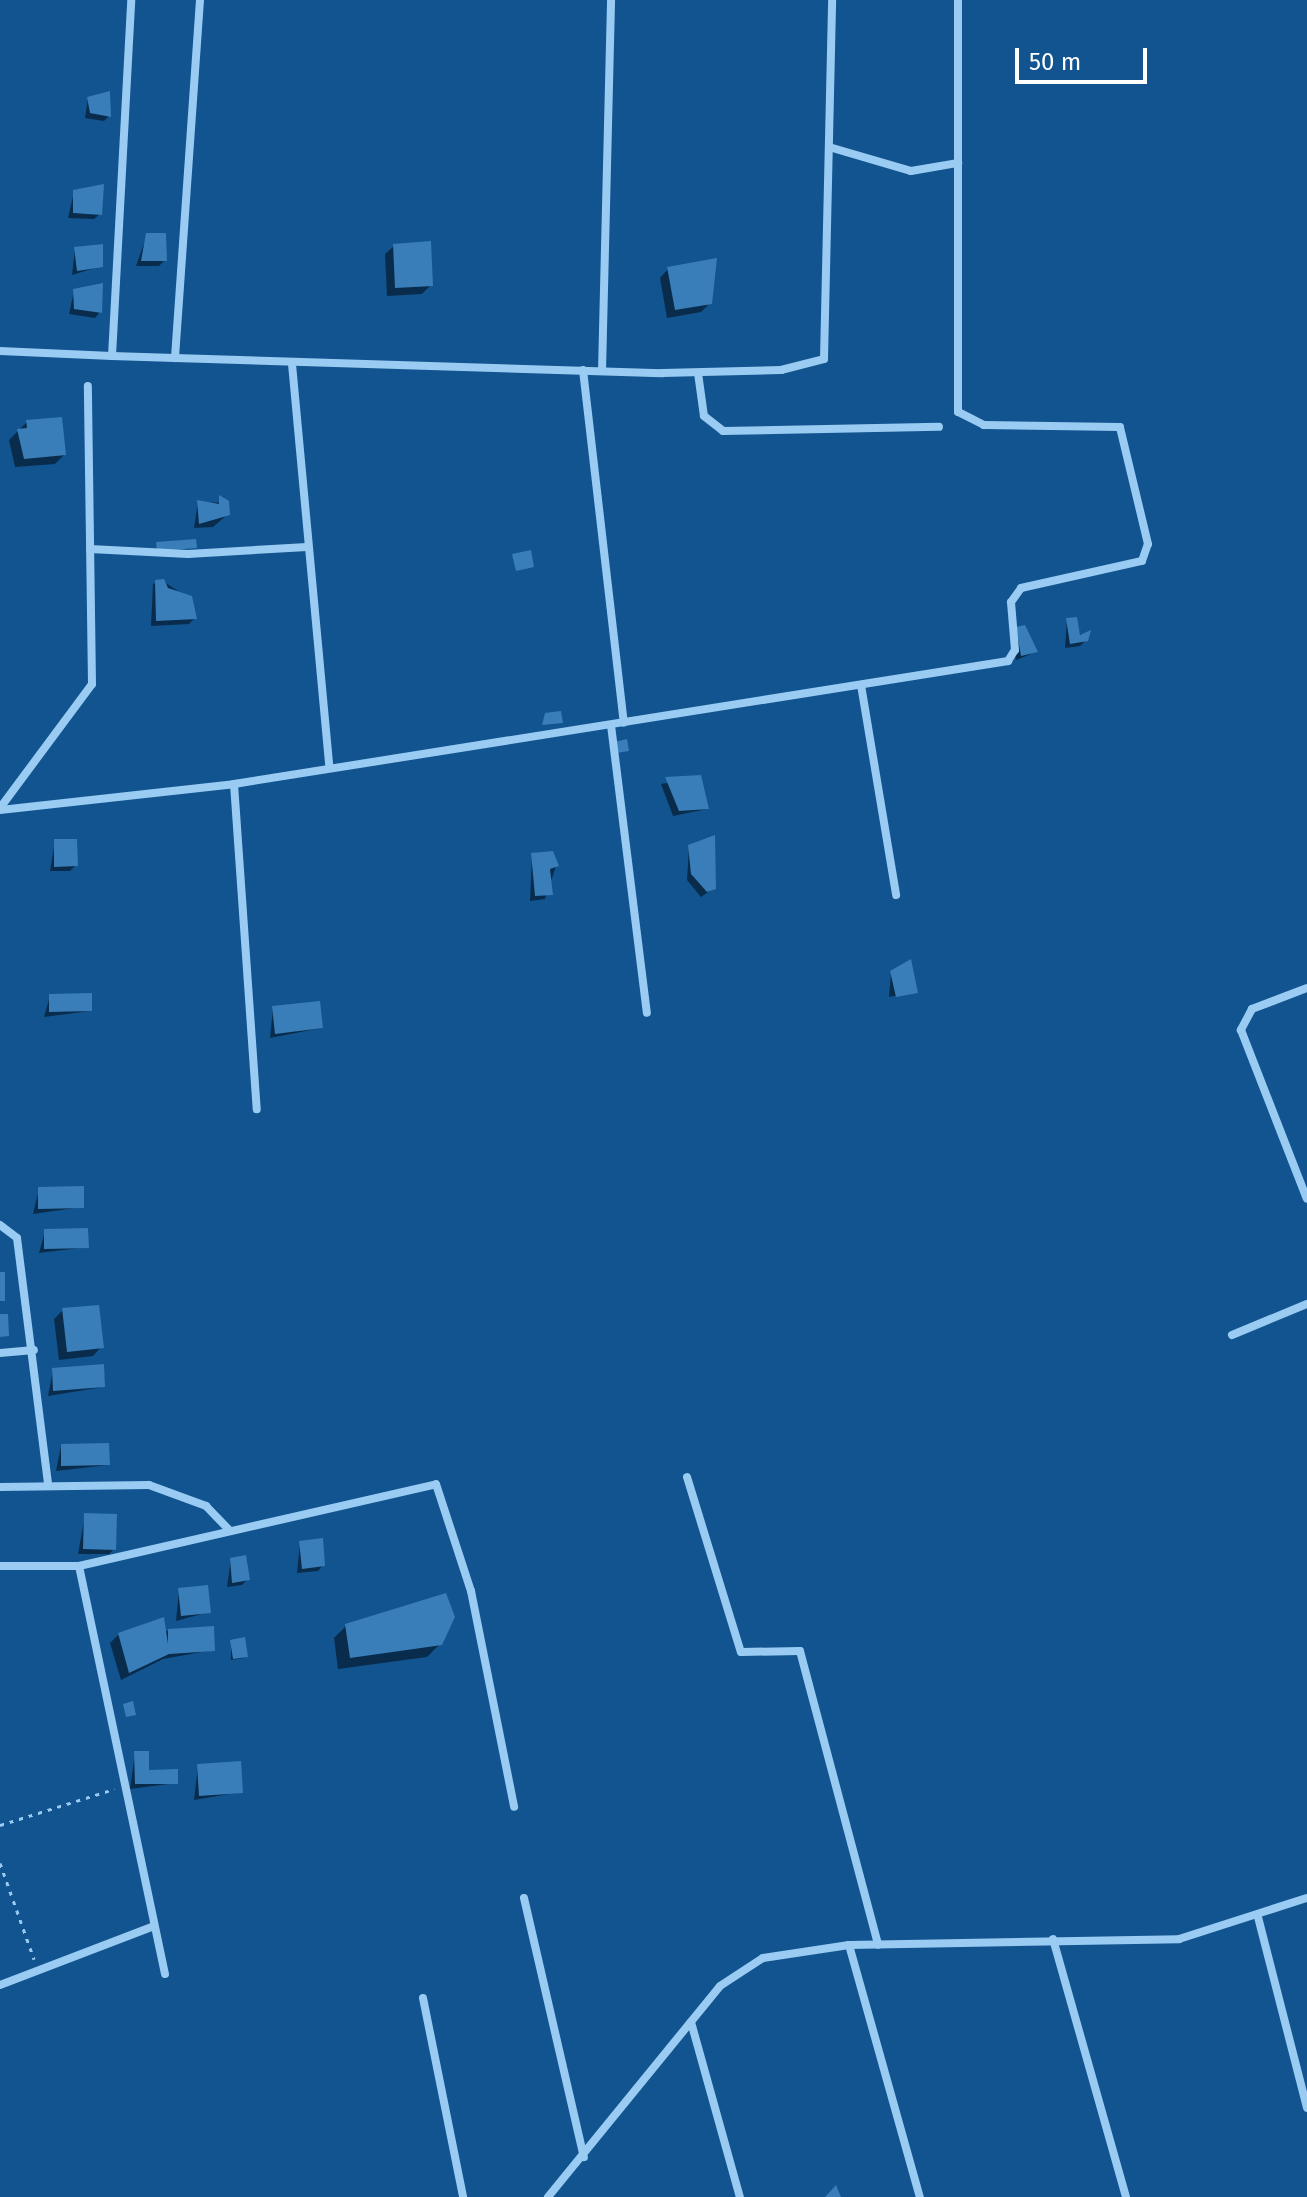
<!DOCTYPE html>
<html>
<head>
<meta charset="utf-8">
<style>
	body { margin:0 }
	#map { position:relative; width:1307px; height:2197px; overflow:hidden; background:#11548f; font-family:"Fira Sans",sans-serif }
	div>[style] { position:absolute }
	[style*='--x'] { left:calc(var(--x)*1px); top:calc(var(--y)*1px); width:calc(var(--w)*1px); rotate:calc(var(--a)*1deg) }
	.shadow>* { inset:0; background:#0007 }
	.building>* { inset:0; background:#397eb9 }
	.path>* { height:3px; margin-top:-1.5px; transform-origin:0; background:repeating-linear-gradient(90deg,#9acbf2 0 4px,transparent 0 10px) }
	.street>* { height:8px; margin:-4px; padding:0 4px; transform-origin:4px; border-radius:4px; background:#9acbf2 }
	span { translate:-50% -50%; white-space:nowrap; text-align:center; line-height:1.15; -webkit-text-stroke:7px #11548f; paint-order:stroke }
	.scale { position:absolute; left:1015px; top:48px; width:132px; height:36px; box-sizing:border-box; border:4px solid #fff; border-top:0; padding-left:10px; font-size:24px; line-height:28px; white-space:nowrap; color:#fff; -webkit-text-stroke:6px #11548f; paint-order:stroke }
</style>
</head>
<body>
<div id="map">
	<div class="shadow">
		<div style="clip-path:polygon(88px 98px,109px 116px,104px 121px,85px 118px)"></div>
		<div style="clip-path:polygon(74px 192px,100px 214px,94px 219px,68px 218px)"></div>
		<div style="clip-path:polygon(147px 235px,165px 260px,159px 266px,136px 266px)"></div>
		<div style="clip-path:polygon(394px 246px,431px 285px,422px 294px,387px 296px,385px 254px)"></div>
		<div style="clip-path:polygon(75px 249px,101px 266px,72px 275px)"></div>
		<div style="clip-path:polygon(668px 269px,710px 303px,701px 312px,667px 318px,660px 278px)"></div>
		<div style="clip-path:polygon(74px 291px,100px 312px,95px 318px,69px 314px)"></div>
		<div style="clip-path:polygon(27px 422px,64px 455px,55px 464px,15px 467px,9px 440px)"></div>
		<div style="clip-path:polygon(198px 502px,227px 503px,228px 514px,213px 527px,194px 528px)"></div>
		<div style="clip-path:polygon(163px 581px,185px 596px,195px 618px,189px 624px,151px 626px,153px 584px)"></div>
		<div style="clip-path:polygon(1067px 620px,1086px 640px,1080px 646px,1065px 648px)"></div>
		<div style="clip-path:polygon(1011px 634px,1036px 652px,1016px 660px)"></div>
		<div style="clip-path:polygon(699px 777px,707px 809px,673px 816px,661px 784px)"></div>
		<div style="clip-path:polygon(55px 841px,76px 865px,70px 871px,50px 871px)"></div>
		<div style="clip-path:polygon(689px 847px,714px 888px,701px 897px,687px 880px)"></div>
		<div style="clip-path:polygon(532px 855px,556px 866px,545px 899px,530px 901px)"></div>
		<div style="clip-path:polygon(891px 972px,916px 992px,889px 997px)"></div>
		<div style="clip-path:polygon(50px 996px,90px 1011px,44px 1017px)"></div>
		<div style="clip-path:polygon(273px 1008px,321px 1028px,270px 1038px)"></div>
		<div style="clip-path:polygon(39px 1189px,82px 1207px,33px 1214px)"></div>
		<div style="clip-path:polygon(45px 1231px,87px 1247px,39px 1253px)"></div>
		<div style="clip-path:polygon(63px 1310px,101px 1347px,93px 1356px,59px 1360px,54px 1319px)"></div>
		<div style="clip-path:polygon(53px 1370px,103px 1387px,48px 1396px)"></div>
		<div style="clip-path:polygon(61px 1446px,108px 1465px,56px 1471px)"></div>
		<div style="clip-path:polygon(85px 1515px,114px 1549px,109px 1554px,78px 1554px)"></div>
		<div style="clip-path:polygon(300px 1543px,323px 1565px,318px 1571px,297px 1573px)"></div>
		<div style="clip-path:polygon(231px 1559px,247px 1580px,242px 1585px,227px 1587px)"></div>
		<div style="clip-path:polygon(179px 1590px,209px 1612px,176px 1621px)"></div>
		<div style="clip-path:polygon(346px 1626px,440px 1644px,427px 1657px,338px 1669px,334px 1638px)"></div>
		<div style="clip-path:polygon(168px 1631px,213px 1650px,163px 1659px,121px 1680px,110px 1643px,119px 1634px)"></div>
		<div style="clip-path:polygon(231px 1641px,246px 1656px,244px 1658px,231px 1660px)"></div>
		<div style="clip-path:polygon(135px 1753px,147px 1772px,176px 1783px,130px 1789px)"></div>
		<div style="clip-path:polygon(198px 1766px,241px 1792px,194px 1800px)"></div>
	</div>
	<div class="building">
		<div style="clip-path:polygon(110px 91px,111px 117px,90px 113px,87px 97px)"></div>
		<div style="clip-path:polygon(104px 184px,102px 215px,73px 213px,73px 190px)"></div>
		<div style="clip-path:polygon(146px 233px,166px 233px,167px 261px,141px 261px)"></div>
		<div style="clip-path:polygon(431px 241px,433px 286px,395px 288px,393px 244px)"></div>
		<div style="clip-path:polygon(103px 244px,103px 267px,77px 271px,74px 247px)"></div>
		<div style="clip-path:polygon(717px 258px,712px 304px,675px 310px,667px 267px)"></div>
		<div style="clip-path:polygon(103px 283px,102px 313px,74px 309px,73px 289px)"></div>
		<div style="clip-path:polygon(62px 417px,66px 455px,24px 459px,17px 429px,27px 428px,26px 420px)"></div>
		<div style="clip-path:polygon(219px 495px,229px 501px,230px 515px,199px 524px,197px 500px,219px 504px)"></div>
		<div style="clip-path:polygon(196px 539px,197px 548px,157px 551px,156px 542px)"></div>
		<div style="clip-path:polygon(531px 550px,534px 567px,516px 571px,512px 554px)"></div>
		<div style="clip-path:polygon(164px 579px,168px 588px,192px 596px,197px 619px,156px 621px,155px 580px)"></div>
		<div style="clip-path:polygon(1077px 617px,1080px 635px,1091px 630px,1088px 641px,1070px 644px,1066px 618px)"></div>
		<div style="clip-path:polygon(1025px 625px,1038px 652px,1021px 656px,1016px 627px)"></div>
		<div style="clip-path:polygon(561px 711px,563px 723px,542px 725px,545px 713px)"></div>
		<div style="clip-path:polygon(627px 739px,629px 751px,616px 753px,614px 742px)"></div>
		<div style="clip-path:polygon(701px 775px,709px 809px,679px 811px,665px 777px)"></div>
		<div style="clip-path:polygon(715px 835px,716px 889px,707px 892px,691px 874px,688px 845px)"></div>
		<div style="clip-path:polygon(54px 839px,77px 839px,78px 866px,54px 867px)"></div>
		<div style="clip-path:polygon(553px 851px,559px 866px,550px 869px,553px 895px,535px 896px,531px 853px)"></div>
		<div style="clip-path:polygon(911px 959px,918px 993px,896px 997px,890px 971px)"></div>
		<div style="clip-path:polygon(92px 993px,92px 1011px,49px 1012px,49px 994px)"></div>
		<div style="clip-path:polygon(320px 1001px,323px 1028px,275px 1034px,272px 1006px)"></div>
		<div style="clip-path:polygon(84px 1186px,84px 1208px,38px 1209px,38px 1187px)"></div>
		<div style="clip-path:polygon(88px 1228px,89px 1248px,44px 1249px,44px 1229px)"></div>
		<div style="clip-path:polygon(0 1272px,5px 1272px,5px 1301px,0 1301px)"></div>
		<div style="clip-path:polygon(99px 1305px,104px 1348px,67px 1352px,62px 1308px)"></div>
		<div style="clip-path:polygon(0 1314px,8px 1314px,9px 1336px,0 1337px)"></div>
		<div style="clip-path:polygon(104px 1364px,105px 1387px,53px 1391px,52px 1368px)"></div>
		<div style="clip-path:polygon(109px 1443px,110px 1465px,61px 1466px,61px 1444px)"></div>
		<div style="clip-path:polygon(84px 1513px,117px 1514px,116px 1550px,83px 1549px)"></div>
		<div style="clip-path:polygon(323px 1538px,325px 1566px,302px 1569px,299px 1541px)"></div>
		<div style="clip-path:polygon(246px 1555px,250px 1580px,232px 1583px,230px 1558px)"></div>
		<div style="clip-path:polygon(208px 1585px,211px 1613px,181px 1616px,178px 1588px)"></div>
		<div style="clip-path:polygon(446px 1593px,455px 1617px,442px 1645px,350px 1658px,345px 1624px)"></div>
		<div style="clip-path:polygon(164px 1617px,168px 1644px,168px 1629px,214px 1626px,215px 1651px,169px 1654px,129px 1673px,118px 1633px)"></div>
		<div style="clip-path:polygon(245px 1637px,248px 1657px,233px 1659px,230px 1640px)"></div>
		<div style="clip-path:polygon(133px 1701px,136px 1715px,126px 1717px,123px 1704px)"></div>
		<div style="clip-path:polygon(134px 1751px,149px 1751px,149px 1770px,178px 1769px,178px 1784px,135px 1784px)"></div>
		<div style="clip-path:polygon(241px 1761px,243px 1793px,199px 1796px,197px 1764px)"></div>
		<div style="clip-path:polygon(836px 2185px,841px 2197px,825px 2197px)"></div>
	</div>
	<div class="path">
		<div style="--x:0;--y:1825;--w:120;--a:-17.5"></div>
		<div style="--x:0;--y:1863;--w:102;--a:70.5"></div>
	</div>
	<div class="street">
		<div style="--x:200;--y:0;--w:359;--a:94"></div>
		<div style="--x:175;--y:358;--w:487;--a:1.8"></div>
		<div style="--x:662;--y:373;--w:119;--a:-1.4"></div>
		<div style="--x:781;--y:370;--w:44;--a:-14.3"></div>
		<div style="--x:824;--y:359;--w:359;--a:-88.7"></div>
		<div style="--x:829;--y:147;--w:85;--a:16.3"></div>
		<div style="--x:911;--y:171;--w:48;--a:-9.7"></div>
		<div style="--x:0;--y:351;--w:112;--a:2.6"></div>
		<div style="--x:112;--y:356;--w:357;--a:-86.9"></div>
		<div style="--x:112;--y:356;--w:63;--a:1.8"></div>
		<div style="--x:292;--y:364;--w:402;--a:84.7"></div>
		<div style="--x:583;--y:370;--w:355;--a:83.4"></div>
		<div style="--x:602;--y:371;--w:371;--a:-88.6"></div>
		<div style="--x:698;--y:373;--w:43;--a:82.1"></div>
		<div style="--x:704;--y:416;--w:24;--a:38"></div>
		<div style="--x:723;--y:431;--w:216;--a:-1.1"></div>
		<div style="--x:90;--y:549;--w:98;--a:2.9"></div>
		<div style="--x:188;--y:554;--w:119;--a:-3.4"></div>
		<div style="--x:861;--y:685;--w:213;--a:80.5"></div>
		<div style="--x:611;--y:725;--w:290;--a:82.9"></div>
		<div style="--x:234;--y:784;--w:326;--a:86"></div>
		<div style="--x:0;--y:808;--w:154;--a:-53.4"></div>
		<div style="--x:92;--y:684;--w:298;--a:-90.8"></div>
		<div style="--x:0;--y:810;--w:235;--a:-6.3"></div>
		<div style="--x:234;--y:784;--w:784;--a:-9.03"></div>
		<div style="--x:1008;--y:661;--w:13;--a:-58"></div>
		<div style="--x:1015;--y:650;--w:48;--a:-94.8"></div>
		<div style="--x:1011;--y:602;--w:17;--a:-54"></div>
		<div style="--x:1021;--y:588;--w:124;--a:-12.6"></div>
		<div style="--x:1142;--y:561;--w:18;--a:-71"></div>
		<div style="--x:1148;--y:544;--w:120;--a:-103.5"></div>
		<div style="--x:1120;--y:427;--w:136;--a:-179.2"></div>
		<div style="--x:984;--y:425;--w:29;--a:-153"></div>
		<div style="--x:958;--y:412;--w:412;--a:-90"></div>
		<div style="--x:1307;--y:988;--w:59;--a:159.1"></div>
		<div style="--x:1252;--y:1009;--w:24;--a:118"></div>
		<div style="--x:1241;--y:1030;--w:181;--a:68.7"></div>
		<div style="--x:0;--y:1225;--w:21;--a:37"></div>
		<div style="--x:17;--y:1238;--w:249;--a:82.8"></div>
		<div style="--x:1232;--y:1335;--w:81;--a:-22.5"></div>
		<div style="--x:0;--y:1353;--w:34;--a:-5"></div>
		<div style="--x:687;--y:1477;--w:183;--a:72.9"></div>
		<div style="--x:741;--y:1652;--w:59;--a:-1"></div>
		<div style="--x:800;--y:1651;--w:304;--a:75.1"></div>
		<div style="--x:0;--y:1487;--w:149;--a:-0.8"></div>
		<div style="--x:149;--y:1485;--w:61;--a:20.2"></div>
		<div style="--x:206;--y:1506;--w:33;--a:46"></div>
		<div style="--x:0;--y:1566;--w:79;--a:0"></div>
		<div style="--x:79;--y:1566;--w:366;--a:-12.9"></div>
		<div style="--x:436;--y:1484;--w:113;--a:71.9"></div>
		<div style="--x:471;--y:1591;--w:220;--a:78.7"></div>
		<div style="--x:79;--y:1566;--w:417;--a:78.1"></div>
		<div style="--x:524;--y:1898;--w:266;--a:77"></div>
		<div style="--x:1258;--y:1917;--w:197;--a:75.6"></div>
		<div style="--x:1053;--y:1939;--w:268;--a:74.2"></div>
		<div style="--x:849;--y:1945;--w:262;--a:74.3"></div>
		<div style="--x:0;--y:1985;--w:163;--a:-20.9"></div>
		<div style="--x:423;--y:1998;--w:203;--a:78.6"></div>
		<div style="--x:691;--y:2022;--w:182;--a:74.4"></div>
		<div style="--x:548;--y:2197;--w:272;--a:-50.8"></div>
		<div style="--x:720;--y:1986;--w:51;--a:-33.1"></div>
		<div style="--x:763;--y:1958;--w:87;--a:-8.6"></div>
		<div style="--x:849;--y:1945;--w:330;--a:-1"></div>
		<div style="--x:1179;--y:1939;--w:134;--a:-17.8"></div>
	</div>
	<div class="scale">50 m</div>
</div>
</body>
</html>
